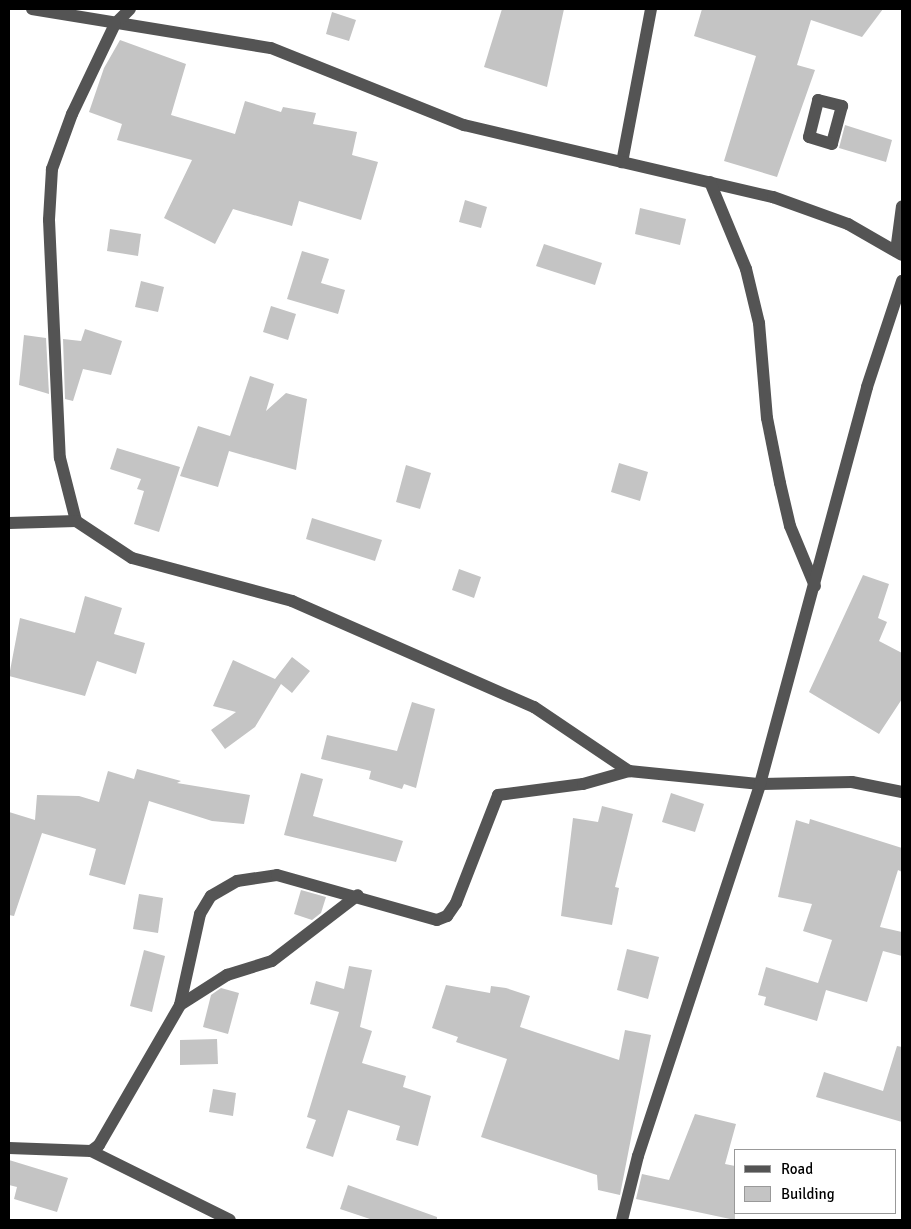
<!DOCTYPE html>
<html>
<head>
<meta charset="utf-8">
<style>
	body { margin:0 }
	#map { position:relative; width:911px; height:1229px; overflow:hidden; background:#fff; font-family:Signika,sans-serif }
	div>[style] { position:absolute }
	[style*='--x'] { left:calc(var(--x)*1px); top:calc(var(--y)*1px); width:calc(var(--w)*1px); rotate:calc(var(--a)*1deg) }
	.building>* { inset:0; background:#c4c4c4 }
	.minor>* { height:12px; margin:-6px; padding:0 6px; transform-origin:6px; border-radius:6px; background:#545454 }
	span { translate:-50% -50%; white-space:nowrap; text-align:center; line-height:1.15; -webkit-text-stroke:5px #fff; paint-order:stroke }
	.frame { position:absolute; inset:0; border:10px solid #000; pointer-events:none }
	.legend { position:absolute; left:734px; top:1149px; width:162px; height:65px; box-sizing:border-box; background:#fff; border:1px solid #999; margin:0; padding:6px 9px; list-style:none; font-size:15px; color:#000 }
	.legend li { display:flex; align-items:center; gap:10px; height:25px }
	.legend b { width:25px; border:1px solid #999 }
</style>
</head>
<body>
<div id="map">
	<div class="building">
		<div style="clip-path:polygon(502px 9px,564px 9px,547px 87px,484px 67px)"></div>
		<div style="clip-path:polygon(702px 9px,883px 9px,862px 37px,811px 20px,797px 65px,815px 70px,777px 177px,724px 161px,756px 56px,694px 36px)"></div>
		<div style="clip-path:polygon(332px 12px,356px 20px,349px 41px,326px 34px)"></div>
		<div style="clip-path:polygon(120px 40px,186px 64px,171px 115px,235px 134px,245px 101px,281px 112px,283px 107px,316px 113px,313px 124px,357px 132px,352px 155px,378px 162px,361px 220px,299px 201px,292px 226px,233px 209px,215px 244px,164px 218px,192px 160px,117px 140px,122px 124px,89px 112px,104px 68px)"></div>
		<div style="clip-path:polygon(845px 125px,892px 140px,886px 162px,839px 148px)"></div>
		<div style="clip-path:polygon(465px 200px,487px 207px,481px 228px,459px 222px)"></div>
		<div style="clip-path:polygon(640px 208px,686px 219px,680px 245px,635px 234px)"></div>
		<div style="clip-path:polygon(110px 229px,141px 234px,138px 256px,107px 251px)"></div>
		<div style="clip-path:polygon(544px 244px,602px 263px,595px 285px,536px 266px)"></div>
		<div style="clip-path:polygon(302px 251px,329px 259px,321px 283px,345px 290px,338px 314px,287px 299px)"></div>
		<div style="clip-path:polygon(141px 281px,164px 287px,158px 312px,135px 307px)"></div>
		<div style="clip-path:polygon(271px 306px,296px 314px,288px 340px,263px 332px)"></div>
		<div style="clip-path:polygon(85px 329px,122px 341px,111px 375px,83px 369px,73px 401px,65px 399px,63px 339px,81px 341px)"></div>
		<div style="clip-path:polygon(24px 335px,46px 338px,49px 394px,19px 385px)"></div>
		<div style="clip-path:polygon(250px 376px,274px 384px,266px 411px,286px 393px,307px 399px,296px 470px,229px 451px,218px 487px,180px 476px,198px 426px,230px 436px)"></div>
		<div style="clip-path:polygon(117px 448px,180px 467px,159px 532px,134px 524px,144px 491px,137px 489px,141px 479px,110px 469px)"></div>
		<div style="clip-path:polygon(619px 463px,648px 472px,640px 501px,611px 492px)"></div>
		<div style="clip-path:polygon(406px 465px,431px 473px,420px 509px,396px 502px)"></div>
		<div style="clip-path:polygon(312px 518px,382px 540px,375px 561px,306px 539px)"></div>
		<div style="clip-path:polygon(459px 569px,481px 577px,474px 598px,452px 590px)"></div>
		<div style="clip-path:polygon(863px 575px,889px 584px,878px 618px,887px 622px,879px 641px,902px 653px,902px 699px,879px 734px,809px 692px)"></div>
		<div style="clip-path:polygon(85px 596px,122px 608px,114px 634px,145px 643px,136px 674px,97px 661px,85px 696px,9px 676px,20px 618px,75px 633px)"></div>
		<div style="clip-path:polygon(292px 657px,310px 671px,292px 693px,281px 684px,255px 727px,225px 749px,211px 730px,236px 712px,213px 706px,233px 660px,275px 679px)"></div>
		<div style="clip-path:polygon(412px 702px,435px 709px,416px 788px,404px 784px,402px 789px,369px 779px,371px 771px,321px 759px,327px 735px,397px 751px)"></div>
		<div style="clip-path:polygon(137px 769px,181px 781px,177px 783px,250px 795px,244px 824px,212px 821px,149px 801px,125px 885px,89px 875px,96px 849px,42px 833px,14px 916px,9px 915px,9px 812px,35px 820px,37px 795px,79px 796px,99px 802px,108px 771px,134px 779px)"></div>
		<div style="clip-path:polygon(301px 773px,323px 779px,313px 816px,403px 841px,396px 862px,284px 835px)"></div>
		<div style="clip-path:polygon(671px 793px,704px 804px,695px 832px,662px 822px)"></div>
		<div style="clip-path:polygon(602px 806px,633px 814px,615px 887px,619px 888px,612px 925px,561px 916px,573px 818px,598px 822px)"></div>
		<div style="clip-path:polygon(810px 819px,902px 848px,902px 872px,898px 870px,880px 927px,902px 932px,902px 956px,883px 951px,867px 1002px,826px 990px,817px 1021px,764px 1005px,766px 997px,758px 995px,766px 967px,818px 983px,832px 940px,803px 931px,812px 904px,778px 897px,796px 820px,809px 824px)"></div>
		<div style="clip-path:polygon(301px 890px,326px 897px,321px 913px,312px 920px,294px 914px)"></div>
		<div style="clip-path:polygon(139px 894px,163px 898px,158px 933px,133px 929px)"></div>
		<div style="clip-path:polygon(627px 949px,659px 957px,648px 999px,617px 990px)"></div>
		<div style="clip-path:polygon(144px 950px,165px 956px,152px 1012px,130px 1006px)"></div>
		<div style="clip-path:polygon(349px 966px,372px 970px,360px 1027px,372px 1031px,362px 1063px,406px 1076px,403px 1087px,431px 1096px,418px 1146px,396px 1140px,400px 1126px,348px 1110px,333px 1157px,306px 1148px,316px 1120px,307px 1117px,339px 1012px,310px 1004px,316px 981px,344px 989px)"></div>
		<div style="clip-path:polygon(446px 985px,490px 993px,491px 986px,506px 988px,530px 996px,520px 1027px,619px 1060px,625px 1030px,651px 1035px,620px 1195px,598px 1190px,597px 1175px,481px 1137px,507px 1059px,456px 1042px,458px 1037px,432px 1028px)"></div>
		<div style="clip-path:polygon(221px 988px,239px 993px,228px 1034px,203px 1027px,211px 995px)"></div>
		<div style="clip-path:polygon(217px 1039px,218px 1064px,180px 1065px,180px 1040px)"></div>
		<div style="clip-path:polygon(897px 1046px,902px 1047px,902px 1122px,816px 1097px,824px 1072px,883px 1091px)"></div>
		<div style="clip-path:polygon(213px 1089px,236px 1093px,233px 1116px,209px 1112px)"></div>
		<div style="clip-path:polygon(695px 1114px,736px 1124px,725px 1164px,735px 1166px,735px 1220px,636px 1199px,642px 1174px,669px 1180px)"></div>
		<div style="clip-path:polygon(9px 1160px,68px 1178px,57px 1212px,14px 1199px,17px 1187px,9px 1185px)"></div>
		<div style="clip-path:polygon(348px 1185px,437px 1217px,437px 1220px,373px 1220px,340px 1209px)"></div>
	</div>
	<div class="minor">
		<div style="--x:32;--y:9;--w:242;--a:9.3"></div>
		<div style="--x:271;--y:48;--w:208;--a:21.8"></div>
		<div style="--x:464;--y:125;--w:162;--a:13.2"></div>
		<div style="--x:130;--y:9;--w:21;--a:135"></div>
		<div style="--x:115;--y:24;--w:100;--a:115.5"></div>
		<div style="--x:72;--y:114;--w:59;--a:110"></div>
		<div style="--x:52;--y:169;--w:51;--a:93.4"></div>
		<div style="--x:49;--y:220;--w:238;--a:87.4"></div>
		<div style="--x:60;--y:458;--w:65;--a:75.7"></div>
		<div style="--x:76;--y:521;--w:67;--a:33.5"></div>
		<div style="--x:132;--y:558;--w:166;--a:15"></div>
		<div style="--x:292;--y:601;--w:264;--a:23.7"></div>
		<div style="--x:534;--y:707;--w:115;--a:34"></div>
		<div style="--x:629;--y:771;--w:132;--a:5.7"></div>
		<div style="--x:760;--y:784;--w:92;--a:-1.2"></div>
		<div style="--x:852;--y:782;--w:51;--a:11.3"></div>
		<div style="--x:651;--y:9;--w:156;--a:100.7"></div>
		<div style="--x:622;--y:162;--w:155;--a:13.1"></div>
		<div style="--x:773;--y:197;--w:80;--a:19.8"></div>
		<div style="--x:848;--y:224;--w:62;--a:29.9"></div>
		<div style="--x:818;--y:100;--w:25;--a:14"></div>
		<div style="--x:842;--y:106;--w:39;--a:105"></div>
		<div style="--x:832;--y:144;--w:24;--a:-163"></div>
		<div style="--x:809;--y:137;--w:38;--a:-76"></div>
		<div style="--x:710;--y:182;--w:94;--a:67.5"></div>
		<div style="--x:746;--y:269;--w:56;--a:76.5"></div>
		<div style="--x:759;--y:323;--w:95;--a:85.2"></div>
		<div style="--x:767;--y:418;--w:66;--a:78.7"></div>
		<div style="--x:780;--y:483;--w:44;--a:76.9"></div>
		<div style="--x:790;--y:526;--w:65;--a:67.4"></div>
		<div style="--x:896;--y:251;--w:45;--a:-82.4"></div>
		<div style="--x:9;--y:523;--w:67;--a:-1.7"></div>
		<div style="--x:180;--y:1005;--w:56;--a:-32.6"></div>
		<div style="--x:227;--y:975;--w:47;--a:-17.3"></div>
		<div style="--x:272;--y:961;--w:108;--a:-37.5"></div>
		<div style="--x:9;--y:1148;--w:82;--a:2.1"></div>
		<div style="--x:91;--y:1151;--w:10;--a:-37"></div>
		<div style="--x:99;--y:1145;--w:162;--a:-59.9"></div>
		<div style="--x:180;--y:1005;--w:93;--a:-77.6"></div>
		<div style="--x:200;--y:914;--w:21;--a:-59"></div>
		<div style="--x:211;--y:896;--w:30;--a:-30"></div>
		<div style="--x:237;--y:881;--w:40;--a:-8.5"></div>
		<div style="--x:277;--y:875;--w:166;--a:15.7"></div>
		<div style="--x:437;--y:920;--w:11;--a:-22"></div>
		<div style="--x:447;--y:916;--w:16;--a:-55"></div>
		<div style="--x:456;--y:903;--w:116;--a:-68.7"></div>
		<div style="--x:498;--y:795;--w:86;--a:-7.4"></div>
		<div style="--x:583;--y:784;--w:48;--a:-15.8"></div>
		<div style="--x:91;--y:1151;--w:155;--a:26.4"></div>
		<div style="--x:622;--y:1220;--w:66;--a:-76"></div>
		<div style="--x:638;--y:1156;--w:391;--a:-71.8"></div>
		<div style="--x:760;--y:784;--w:411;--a:-74.9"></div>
		<div style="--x:867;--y:387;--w:112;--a:-71.7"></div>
	</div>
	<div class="frame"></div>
	<ul class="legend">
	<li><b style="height:6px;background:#545454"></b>Road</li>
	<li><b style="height:14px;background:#c4c4c4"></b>Building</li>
	</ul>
</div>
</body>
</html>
